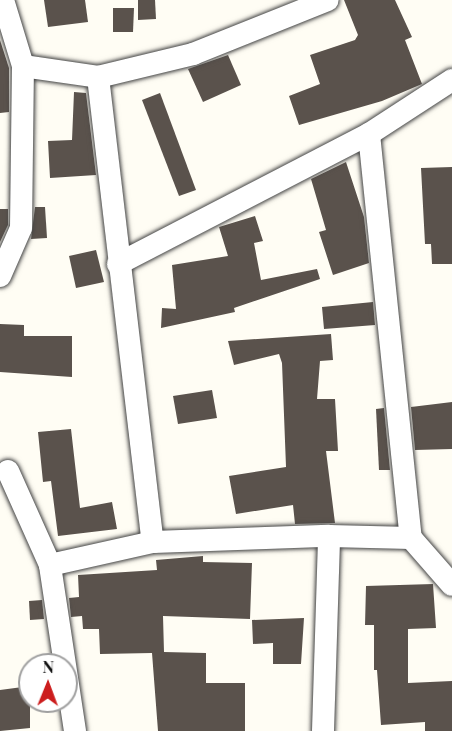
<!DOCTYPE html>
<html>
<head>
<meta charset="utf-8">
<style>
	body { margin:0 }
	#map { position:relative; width:452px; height:731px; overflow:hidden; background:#fffdf4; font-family:"Playfair Display",serif }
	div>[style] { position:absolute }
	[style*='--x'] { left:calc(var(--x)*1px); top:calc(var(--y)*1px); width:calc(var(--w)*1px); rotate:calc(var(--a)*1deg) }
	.building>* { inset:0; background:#5a524c }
	.roads { filter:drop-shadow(0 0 2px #444) drop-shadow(0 0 2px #444) }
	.minor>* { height:22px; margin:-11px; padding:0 11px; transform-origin:11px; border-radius:11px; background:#fff }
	span { translate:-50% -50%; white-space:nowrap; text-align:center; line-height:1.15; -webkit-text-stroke:6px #fff; paint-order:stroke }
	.north { position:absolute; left:18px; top:653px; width:60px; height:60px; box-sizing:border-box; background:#fff; border:2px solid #a0a0a0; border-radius:50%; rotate:1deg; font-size:16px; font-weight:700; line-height:24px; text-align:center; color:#111 }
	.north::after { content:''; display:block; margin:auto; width:21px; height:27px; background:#cc1d1d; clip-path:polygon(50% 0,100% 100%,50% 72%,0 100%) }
</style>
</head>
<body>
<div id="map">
	<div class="building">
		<div style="clip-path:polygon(44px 0,85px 0,88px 22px,48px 27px)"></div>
		<div style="clip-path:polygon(138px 0,155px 0,156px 19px,138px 20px)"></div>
		<div style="clip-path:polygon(344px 0,395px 0,412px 37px,405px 40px,422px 84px,382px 101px,299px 125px,289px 96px,320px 84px,310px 55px,355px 40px,358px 35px)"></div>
		<div style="clip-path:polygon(113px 8px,134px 8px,133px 32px,113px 32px)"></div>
		<div style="clip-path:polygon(0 40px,9px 68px,9px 112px,0 113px)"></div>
		<div style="clip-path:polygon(228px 55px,241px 85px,203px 102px,188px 69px)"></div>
		<div style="clip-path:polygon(74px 92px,86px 93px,96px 175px,50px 178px,48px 141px,72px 140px)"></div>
		<div style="clip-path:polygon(160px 93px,196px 190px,179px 196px,142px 100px)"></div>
		<div style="clip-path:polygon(346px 162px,364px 217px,369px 263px,333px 275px,319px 232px,326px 230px,311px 179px)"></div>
		<div style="clip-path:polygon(452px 167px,452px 264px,432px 264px,431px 244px,425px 244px,421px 168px)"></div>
		<div style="clip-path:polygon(35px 207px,45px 207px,47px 238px,31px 239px)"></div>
		<div style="clip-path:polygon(0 209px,8px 209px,8px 225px,0 242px)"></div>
		<div style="clip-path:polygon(255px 216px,263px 241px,254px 243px,261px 280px,317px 269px,320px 279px,234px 308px,235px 312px,161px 328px,162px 308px,176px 309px,172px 265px,228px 256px,219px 227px)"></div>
		<div style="clip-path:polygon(96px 250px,104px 282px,76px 288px,69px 256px)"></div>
		<div style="clip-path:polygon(373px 302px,375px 325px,324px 329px,322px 307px)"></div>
		<div style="clip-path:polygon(0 324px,24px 325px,24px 336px,72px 336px,72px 377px,0 372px)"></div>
		<div style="clip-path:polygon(331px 334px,333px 360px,320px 361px,317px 399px,335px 399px,338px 451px,326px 451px,335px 523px,295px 524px,293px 505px,236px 514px,229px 476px,286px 467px,282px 363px,279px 354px,234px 365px,228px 341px)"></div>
		<div style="clip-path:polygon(212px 390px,217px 418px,178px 424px,173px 396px)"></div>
		<div style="clip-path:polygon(452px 402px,452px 449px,415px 450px,411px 407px)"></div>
		<div style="clip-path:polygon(384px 408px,390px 470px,379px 470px,376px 409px)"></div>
		<div style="clip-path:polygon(71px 429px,80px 508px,112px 502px,117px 529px,58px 536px,51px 481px,43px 482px,38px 432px)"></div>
		<div style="clip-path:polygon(203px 556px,203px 562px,252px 563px,250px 619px,163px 616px,164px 652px,206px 653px,206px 683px,245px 683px,245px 731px,158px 731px,152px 653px,100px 654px,99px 629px,83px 629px,82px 616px,71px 617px,69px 598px,79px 597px,78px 575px,157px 570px,156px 560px)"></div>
		<div style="clip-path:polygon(433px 584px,436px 628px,408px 629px,408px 683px,452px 681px,452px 731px,425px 731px,425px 722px,381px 725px,377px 670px,374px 670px,374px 625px,365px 625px,366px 586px)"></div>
		<div style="clip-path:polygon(42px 600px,44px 619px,30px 620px,29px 601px)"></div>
		<div style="clip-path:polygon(304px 618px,301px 664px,273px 664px,273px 643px,253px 644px,252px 620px)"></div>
		<div style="clip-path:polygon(30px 686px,30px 728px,0 731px,0 690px)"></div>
	</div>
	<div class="roads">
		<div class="minor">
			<div style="--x:3;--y:0;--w:69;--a:73.1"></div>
			<div style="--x:23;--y:66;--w:76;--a:8.3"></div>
			<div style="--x:98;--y:77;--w:468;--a:83.3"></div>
			<div style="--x:98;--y:77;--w:98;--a:-13.6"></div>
			<div style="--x:193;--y:54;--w:145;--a:-21.8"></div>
			<div style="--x:369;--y:134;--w:406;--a:84.1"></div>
			<div style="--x:411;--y:538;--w:62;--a:48.9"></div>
			<div style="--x:118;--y:264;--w:283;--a:-27.4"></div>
			<div style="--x:369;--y:134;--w:99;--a:-33"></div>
			<div style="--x:0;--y:276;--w:52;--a:-66.4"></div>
			<div style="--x:21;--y:228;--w:162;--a:-89.3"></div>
			<div style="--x:8;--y:471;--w:103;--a:65.9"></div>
			<div style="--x:75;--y:731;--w:168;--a:-98.6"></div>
			<div style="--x:50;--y:565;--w:106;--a:-12.6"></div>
			<div style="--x:153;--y:542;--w:176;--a:-2"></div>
			<div style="--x:329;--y:536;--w:82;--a:1.4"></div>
			<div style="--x:323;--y:731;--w:195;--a:-88.2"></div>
		</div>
	</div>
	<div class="north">N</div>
</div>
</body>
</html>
